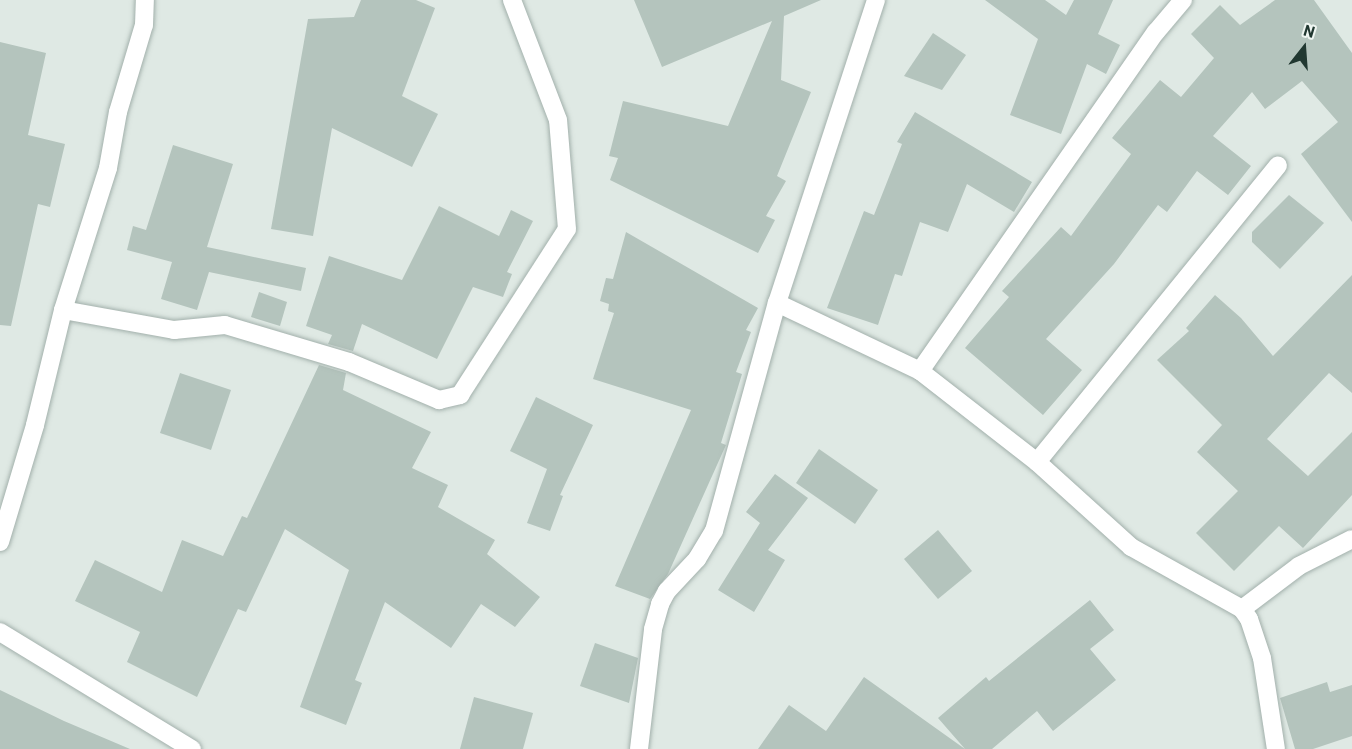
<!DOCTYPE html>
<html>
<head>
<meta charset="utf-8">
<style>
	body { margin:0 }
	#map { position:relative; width:1352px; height:749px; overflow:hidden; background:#dfe9e4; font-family:Barlow,sans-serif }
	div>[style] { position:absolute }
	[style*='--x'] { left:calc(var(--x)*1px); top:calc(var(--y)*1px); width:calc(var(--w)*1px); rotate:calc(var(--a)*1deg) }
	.building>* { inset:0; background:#b4c4bd }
	.roads { filter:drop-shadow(0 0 2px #a2b0ab) drop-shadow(0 0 2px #a2b0ab) }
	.minor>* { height:18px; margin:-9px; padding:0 9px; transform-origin:9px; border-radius:9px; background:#fff }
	span { translate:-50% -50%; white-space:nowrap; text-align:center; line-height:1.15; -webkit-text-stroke:6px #eff6f2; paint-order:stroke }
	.north { position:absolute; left:1274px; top:18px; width:60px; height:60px; -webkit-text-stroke:4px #eff6f2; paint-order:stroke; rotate:17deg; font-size:16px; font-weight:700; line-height:24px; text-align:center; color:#213831 }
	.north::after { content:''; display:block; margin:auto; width:21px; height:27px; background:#213831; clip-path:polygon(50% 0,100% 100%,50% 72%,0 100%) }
</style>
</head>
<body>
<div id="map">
	<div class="building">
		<div style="clip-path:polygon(361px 0,416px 0,435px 8px,402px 96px,438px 114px,412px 167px,332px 128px,313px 236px,271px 229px,308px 19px,354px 17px)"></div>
		<div style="clip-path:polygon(634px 0,821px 0,784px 16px,781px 80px,811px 92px,777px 176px,786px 181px,766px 216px,775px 220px,758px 253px,610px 180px,618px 158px,609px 156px,623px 101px,728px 126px,772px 21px,662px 67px)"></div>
		<div style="clip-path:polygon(985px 0,1045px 0,1066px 15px,1074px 0,1113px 0,1098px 34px,1120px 45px,1106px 74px,1087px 64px,1061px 134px,1010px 115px,1038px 39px)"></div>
		<div style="clip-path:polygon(1275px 0,1314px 0,1352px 53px,1352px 222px,1301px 154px,1338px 122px,1302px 81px,1265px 109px,1252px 92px,1213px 136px,1251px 166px,1228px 195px,1197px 171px,1167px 212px,1158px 205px,1114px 264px,1046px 339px,1082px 370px,1043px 415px,965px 348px,1009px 297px,1002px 291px,1061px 227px,1071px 236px,1131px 154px,1112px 138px,1160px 80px,1181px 97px,1214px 58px,1191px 34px,1220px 5px,1240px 25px)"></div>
		<div style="clip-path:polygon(933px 33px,966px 55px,942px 90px,904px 76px)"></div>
		<div style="clip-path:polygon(0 42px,46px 53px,28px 135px,65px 144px,50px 207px,38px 204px,11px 326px,0 325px)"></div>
		<div style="clip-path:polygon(915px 112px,1032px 182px,1014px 212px,967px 184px,948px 232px,920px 222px,902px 276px,895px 274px,878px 325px,827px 308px,864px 211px,874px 215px,902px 144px,897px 142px)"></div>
		<div style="clip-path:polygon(173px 145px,233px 164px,207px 247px,306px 268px,301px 291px,209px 272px,197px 310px,161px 299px,172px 262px,127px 250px,133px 226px,146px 230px)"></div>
		<div style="clip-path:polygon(1289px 195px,1324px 223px,1280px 269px,1252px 242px,1252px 232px)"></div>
		<div style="clip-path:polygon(439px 206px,499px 236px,511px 210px,533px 221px,507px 272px,512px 274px,503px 297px,473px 287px,437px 359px,362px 324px,353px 351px,328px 344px,332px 335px,306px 326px,329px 256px,402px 280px)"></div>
		<div style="clip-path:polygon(626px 232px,758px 308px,746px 330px,751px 332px,736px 372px,742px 374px,721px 443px,726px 445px,668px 574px,650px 599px,615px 586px,691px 410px,593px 379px,614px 313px,608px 311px,609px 304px,600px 301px,606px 278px,613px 279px)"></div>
		<div style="clip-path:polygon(1352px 275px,1352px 393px,1329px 373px,1267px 439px,1308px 476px,1352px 432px,1352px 495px,1303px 548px,1279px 526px,1234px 571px,1196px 533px,1238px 491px,1197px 452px,1222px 425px,1157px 360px,1189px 331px,1186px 328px,1215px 295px,1241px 318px,1273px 356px)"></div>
		<div style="clip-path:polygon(259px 292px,287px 302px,280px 326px,251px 317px)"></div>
		<div style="clip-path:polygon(319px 365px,346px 373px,343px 390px,431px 432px,412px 468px,448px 485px,438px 507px,495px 540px,487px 554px,540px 597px,515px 627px,481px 604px,451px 648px,385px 602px,355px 680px,362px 683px,346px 725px,300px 707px,349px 570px,285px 529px,246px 612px,238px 609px,197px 697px,127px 662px,140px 632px,75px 601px,95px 560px,162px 592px,182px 540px,223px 556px,242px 516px,247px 518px)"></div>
		<div style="clip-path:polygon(180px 373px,231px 390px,211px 450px,160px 433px)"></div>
		<div style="clip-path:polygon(536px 397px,593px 425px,560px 495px,563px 496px,550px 531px,527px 523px,547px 469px,510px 451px)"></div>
		<div style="clip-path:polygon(819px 449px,878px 490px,855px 524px,796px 483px)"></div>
		<div style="clip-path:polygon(775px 474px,808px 498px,768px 550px,785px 560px,754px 612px,718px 590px,760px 523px,746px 512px)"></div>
		<div style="clip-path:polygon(938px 530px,972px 571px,938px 599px,904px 559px)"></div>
		<div style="clip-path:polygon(1090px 600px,1114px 630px,1090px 649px,1116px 680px,1053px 731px,1037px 711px,992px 749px,758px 749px,789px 705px,826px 731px,864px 677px,965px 749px,938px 718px,986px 677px,989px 681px)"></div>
		<div style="clip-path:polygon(595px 643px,638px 658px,629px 703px,580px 686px)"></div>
		<div style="clip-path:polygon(1327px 682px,1330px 692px,1352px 685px,1352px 736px,1313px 749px,1295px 749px,1280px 698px)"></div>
		<div style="clip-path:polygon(0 690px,64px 721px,130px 749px,0 749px)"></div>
		<div style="clip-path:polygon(474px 697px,533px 713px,523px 749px,460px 749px)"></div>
	</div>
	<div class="roads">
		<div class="minor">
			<div style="--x:777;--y:303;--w:158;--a:25.4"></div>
			<div style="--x:920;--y:371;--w:148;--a:37.9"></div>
			<div style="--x:1037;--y:462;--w:127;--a:42.1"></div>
			<div style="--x:1131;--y:547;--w:127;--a:29.2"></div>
			<div style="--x:1242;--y:609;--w:12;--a:55"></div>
			<div style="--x:1249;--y:619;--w:41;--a:71.6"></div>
			<div style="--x:1262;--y:658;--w:92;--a:81.3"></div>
			<div style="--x:63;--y:310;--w:113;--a:10.2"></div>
			<div style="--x:174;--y:330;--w:51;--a:-5.6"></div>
			<div style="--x:225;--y:325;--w:129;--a:16.6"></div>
			<div style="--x:349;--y:362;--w:98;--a:22.9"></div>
			<div style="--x:439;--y:400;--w:22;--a:-13"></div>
			<div style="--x:460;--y:395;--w:197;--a:-57.2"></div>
			<div style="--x:567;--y:229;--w:109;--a:-94.7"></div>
			<div style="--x:558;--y:120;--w:129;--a:-111"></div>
			<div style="--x:920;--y:371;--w:413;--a:-55.2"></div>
			<div style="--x:1156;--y:32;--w:42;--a:-49.8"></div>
			<div style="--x:1037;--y:462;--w:382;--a:-50.9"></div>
			<div style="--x:0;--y:542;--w:122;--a:-73.3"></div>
			<div style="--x:35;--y:425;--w:118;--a:-76.3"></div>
			<div style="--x:63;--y:310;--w:149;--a:-72.4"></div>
			<div style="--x:108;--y:168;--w:57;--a:-79.9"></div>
			<div style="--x:118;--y:112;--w:91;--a:-73.4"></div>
			<div style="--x:144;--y:25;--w:25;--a:-88"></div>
			<div style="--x:1242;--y:609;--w:71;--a:-37"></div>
			<div style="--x:1299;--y:566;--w:59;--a:-27"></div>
			<div style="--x:0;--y:632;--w:225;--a:31.4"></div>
			<div style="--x:639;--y:749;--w:121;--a:-83.3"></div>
			<div style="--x:653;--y:629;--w:26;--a:-74"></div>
			<div style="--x:660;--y:604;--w:15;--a:-62"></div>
			<div style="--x:667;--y:591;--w:44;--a:-46.8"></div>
			<div style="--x:697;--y:559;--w:33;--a:-59"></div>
			<div style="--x:714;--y:531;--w:237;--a:-74.6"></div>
			<div style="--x:777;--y:303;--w:319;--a:-71.9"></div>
		</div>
	</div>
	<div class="north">N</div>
</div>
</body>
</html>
